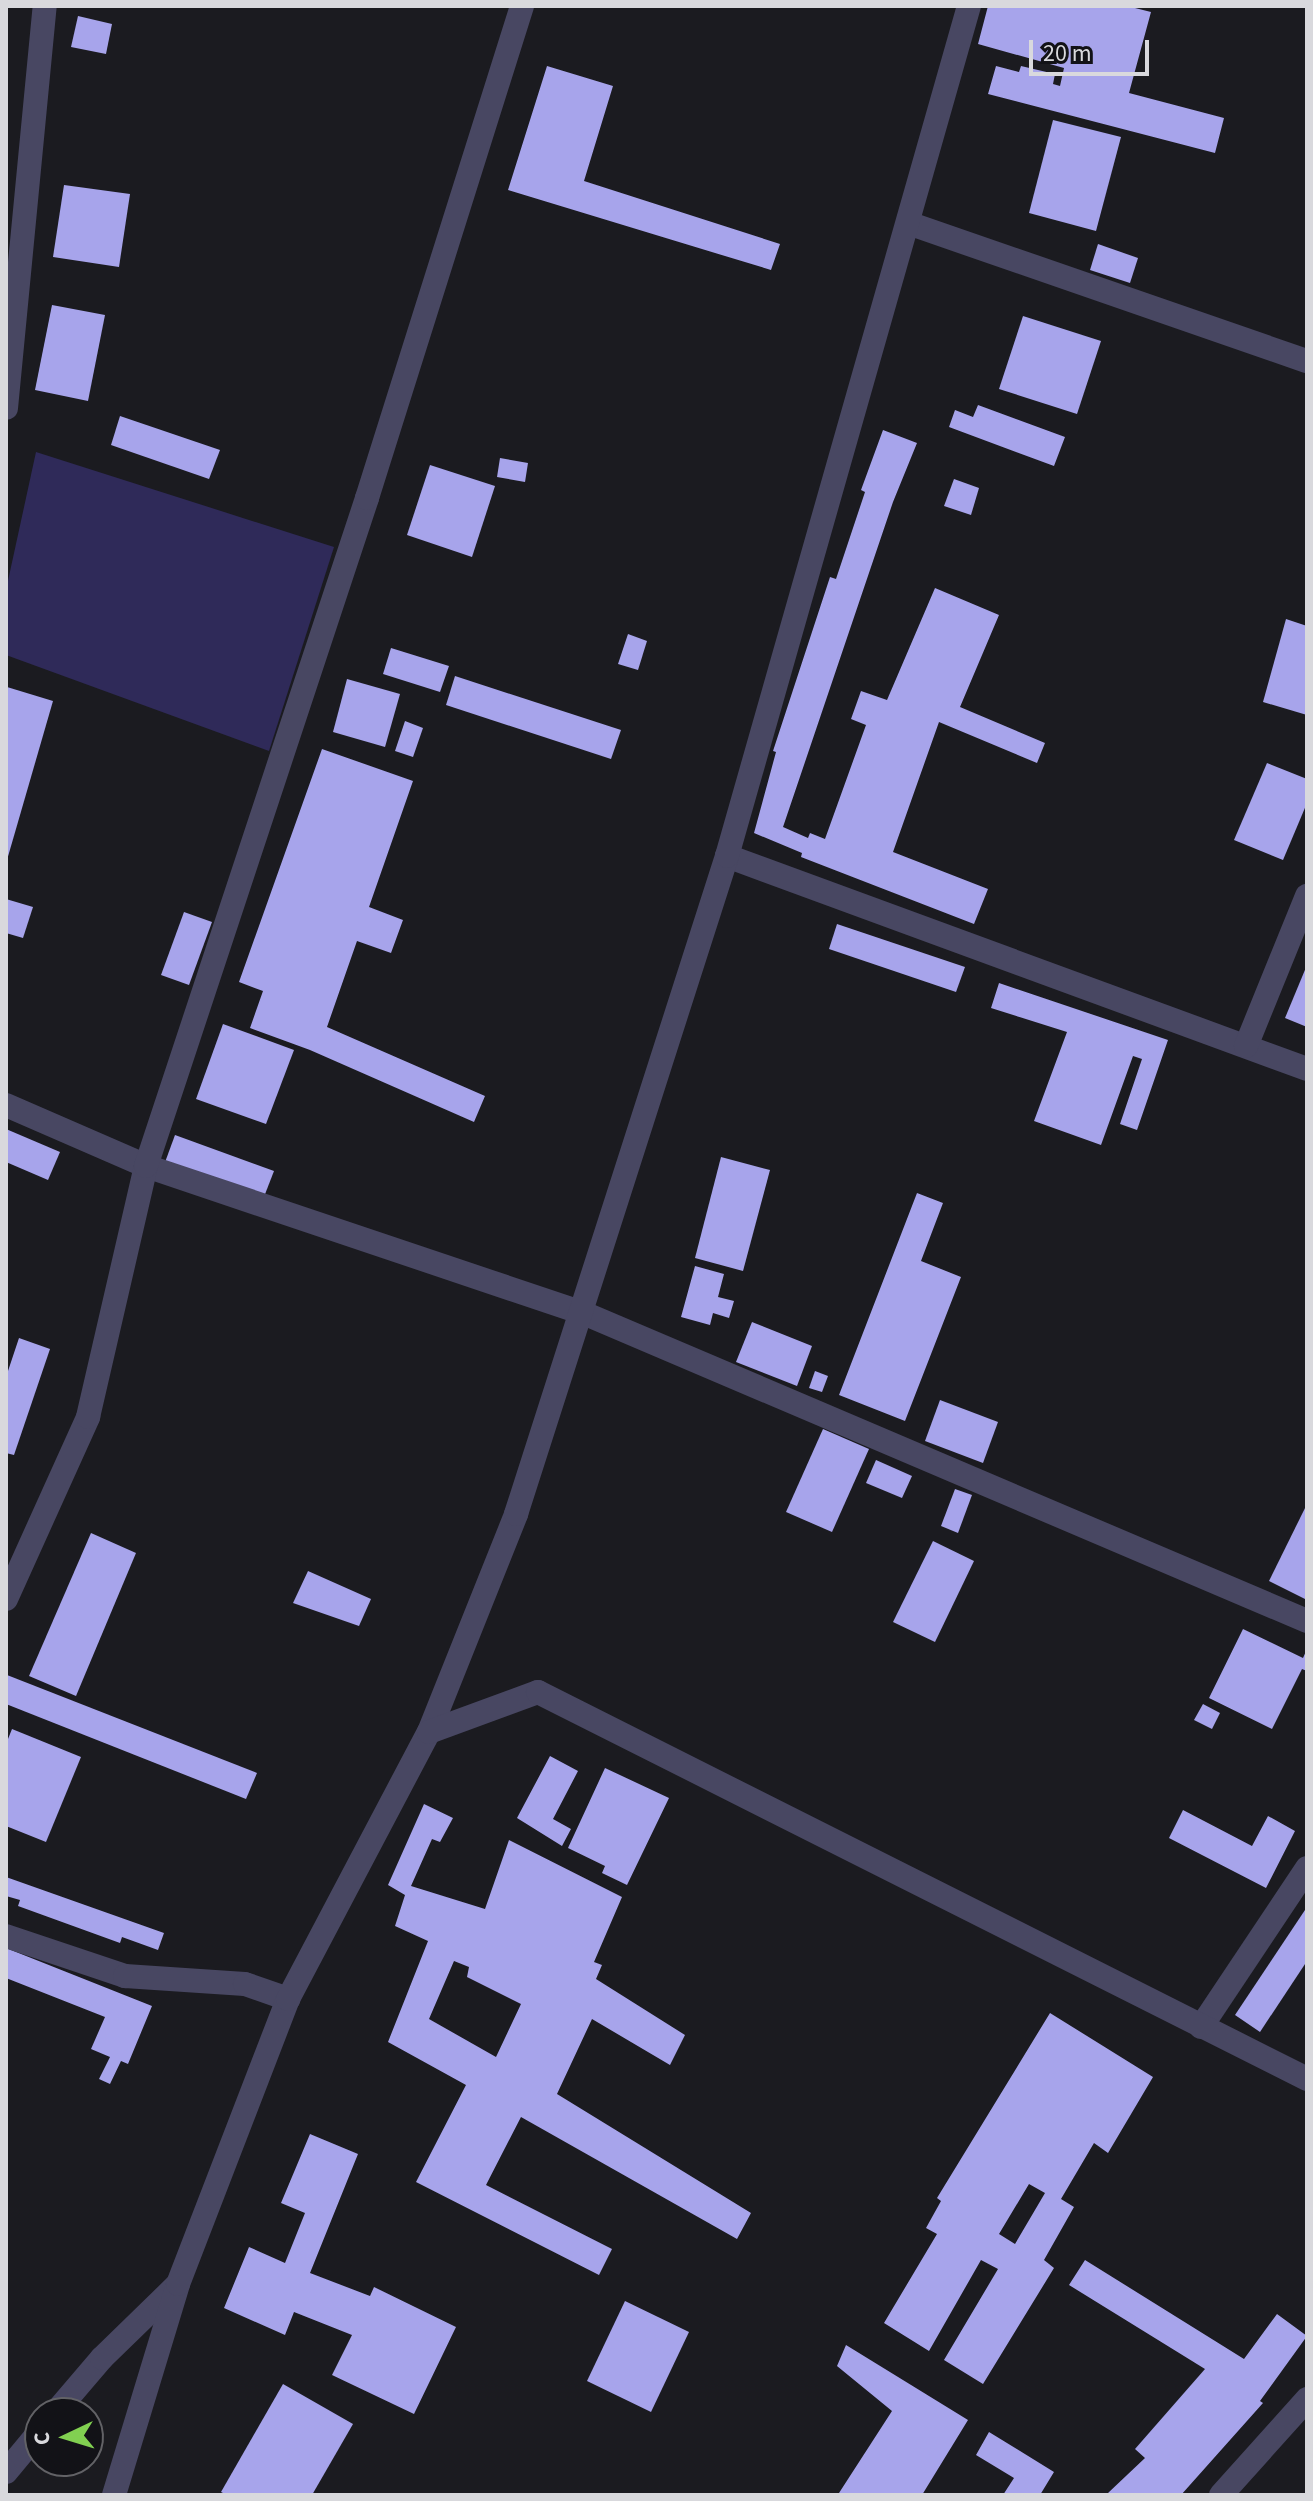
<!DOCTYPE html>
<html>
<head>
<meta charset="utf-8">
<style>
	body { margin:0 }
	#map { position:relative; width:1313px; height:2501px; overflow:hidden; background:#1b1b20; font-family:"Source Sans 3",sans-serif }
	div>[style] { position:absolute }
	[style*='--x'] { left:calc(var(--x)*1px); top:calc(var(--y)*1px); width:calc(var(--w)*1px); rotate:calc(var(--a)*1deg) }
	.green>* { inset:0; background:#2f2a59 }
	.building>* { inset:0; background:#a7a4eb }
	.minor>* { height:24px; margin:-12px; padding:0 12px; transform-origin:12px; border-radius:12px; background:#484762 }
	span { translate:-50% -50%; white-space:nowrap; text-align:center; line-height:1.15; -webkit-text-stroke:8px #121217; paint-order:stroke }
	.frame { position:absolute; inset:0; border:8px solid #d9d9dd; pointer-events:none }
	.north { position:absolute; left:24px; top:2397px; width:80px; height:80px; box-sizing:border-box; background:#121217; border:2px solid #626266; border-radius:50%; rotate:266deg; font-size:22px; font-weight:700; line-height:32px; text-align:center; color:#d9d9dd }
	.north::after { content:''; display:block; margin:auto; width:28px; height:36px; background:#81d051; clip-path:polygon(50% 0,100% 100%,50% 72%,0 100%) }
	.scale { position:absolute; left:1029px; top:40px; width:120px; height:36px; box-sizing:border-box; border:4px solid #d9d9dd; border-top:0; padding-left:10px; font-size:24px; line-height:28px; white-space:nowrap; color:#d9d9dd; -webkit-text-stroke:6px #121217; paint-order:stroke }
</style>
</head>
<body>
<div id="map">
	<div class="green">
		<div style="clip-path:polygon(36px 452px,334px 547px,269px 751px,6px 655px,6px 590px)"></div>
	</div>
	<div class="building">
		<div style="clip-path:polygon(988px 6px,1127px 6px,1151px 12px,1129px 93px,1224px 118px,1215px 153px,988px 94px,996px 66px,1019px 72px,1021px 66px,1055px 74px,1053px 84px,1060px 86px,1064px 68px,978px 44px)"></div>
		<div style="clip-path:polygon(78px 16px,112px 24px,106px 54px,71px 47px)"></div>
		<div style="clip-path:polygon(547px 66px,613px 86px,584px 181px,780px 244px,771px 270px,508px 190px)"></div>
		<div style="clip-path:polygon(1053px 120px,1121px 137px,1096px 231px,1029px 213px)"></div>
		<div style="clip-path:polygon(64px 185px,130px 194px,119px 267px,53px 257px)"></div>
		<div style="clip-path:polygon(1098px 244px,1138px 258px,1130px 283px,1090px 270px)"></div>
		<div style="clip-path:polygon(52px 305px,105px 315px,88px 401px,35px 390px)"></div>
		<div style="clip-path:polygon(1023px 316px,1101px 341px,1077px 414px,999px 389px)"></div>
		<div style="clip-path:polygon(978px 405px,1065px 437px,1054px 466px,949px 427px,955px 410px,973px 417px)"></div>
		<div style="clip-path:polygon(120px 416px,220px 450px,209px 479px,111px 445px)"></div>
		<div style="clip-path:polygon(883px 430px,917px 443px,893px 502px,783px 827px,808px 838px,810px 833px,825px 839px,866px 725px,851px 719px,861px 691px,887px 700px,935px 588px,999px 615px,960px 707px,1045px 743px,1037px 763px,939px 722px,893px 852px,988px 889px,974px 924px,801px 857px,802px 853px,754px 833px,776px 752px,773px 751px,830px 577px,836px 579px,865px 492px,861px 490px)"></div>
		<div style="clip-path:polygon(500px 458px,528px 463px,525px 482px,497px 477px)"></div>
		<div style="clip-path:polygon(430px 465px,495px 486px,472px 557px,407px 535px)"></div>
		<div style="clip-path:polygon(954px 479px,979px 488px,971px 515px,944px 506px)"></div>
		<div style="clip-path:polygon(1286px 619px,1307px 626px,1307px 715px,1263px 702px)"></div>
		<div style="clip-path:polygon(628px 634px,647px 641px,638px 670px,618px 664px)"></div>
		<div style="clip-path:polygon(391px 648px,449px 666px,440px 692px,383px 674px)"></div>
		<div style="clip-path:polygon(455px 676px,621px 730px,611px 759px,446px 705px)"></div>
		<div style="clip-path:polygon(347px 679px,400px 694px,385px 747px,333px 732px)"></div>
		<div style="clip-path:polygon(7px 687px,53px 701px,7px 860px,6px 860px)"></div>
		<div style="clip-path:polygon(405px 721px,423px 728px,413px 757px,395px 751px)"></div>
		<div style="clip-path:polygon(322px 749px,413px 781px,369px 907px,403px 920px,391px 953px,357px 941px,327px 1027px,485px 1096px,474px 1122px,310px 1050px,250px 1028px,263px 991px,239px 982px)"></div>
		<div style="clip-path:polygon(1267px 763px,1307px 779px,1307px 803px,1283px 860px,1234px 840px)"></div>
		<div style="clip-path:polygon(6px 899px,33px 907px,23px 938px,6px 933px)"></div>
		<div style="clip-path:polygon(184px 912px,212px 922px,189px 985px,161px 975px)"></div>
		<div style="clip-path:polygon(837px 924px,965px 967px,956px 992px,829px 949px)"></div>
		<div style="clip-path:polygon(1307px 965px,1307px 1027px,1285px 1018px)"></div>
		<div style="clip-path:polygon(999px 983px,1168px 1040px,1137px 1130px,1120px 1124px,1142px 1059px,1133px 1056px,1101px 1145px,1034px 1121px,1067px 1032px,991px 1008px)"></div>
		<div style="clip-path:polygon(223px 1024px,294px 1050px,266px 1124px,196px 1099px)"></div>
		<div style="clip-path:polygon(6px 1129px,60px 1152px,48px 1180px,6px 1162px)"></div>
		<div style="clip-path:polygon(175px 1135px,274px 1171px,262px 1202px,164px 1165px)"></div>
		<div style="clip-path:polygon(721px 1157px,770px 1170px,743px 1271px,695px 1258px)"></div>
		<div style="clip-path:polygon(917px 1193px,943px 1203px,921px 1261px,961px 1277px,905px 1421px,839px 1395px)"></div>
		<div style="clip-path:polygon(695px 1266px,724px 1274px,718px 1297px,734px 1301px,729px 1318px,713px 1313px,710px 1325px,681px 1317px)"></div>
		<div style="clip-path:polygon(752px 1322px,812px 1346px,797px 1386px,736px 1362px)"></div>
		<div style="clip-path:polygon(19px 1338px,50px 1349px,14px 1455px,6px 1453px,6px 1377px)"></div>
		<div style="clip-path:polygon(815px 1371px,828px 1376px,822px 1392px,809px 1388px)"></div>
		<div style="clip-path:polygon(940px 1400px,998px 1422px,983px 1463px,925px 1441px)"></div>
		<div style="clip-path:polygon(823px 1429px,869px 1449px,832px 1532px,786px 1512px)"></div>
		<div style="clip-path:polygon(876px 1460px,912px 1476px,902px 1498px,866px 1483px)"></div>
		<div style="clip-path:polygon(955px 1489px,972px 1495px,958px 1533px,941px 1526px)"></div>
		<div style="clip-path:polygon(1307px 1504px,1307px 1600px,1269px 1581px)"></div>
		<div style="clip-path:polygon(91px 1533px,136px 1553px,76px 1696px,29px 1676px)"></div>
		<div style="clip-path:polygon(933px 1541px,974px 1561px,935px 1642px,893px 1622px)"></div>
		<div style="clip-path:polygon(308px 1571px,371px 1599px,359px 1626px,293px 1603px)"></div>
		<div style="clip-path:polygon(1243px 1629px,1303px 1658px,1307px 1649px,1307px 1671px,1302px 1669px,1272px 1729px,1209px 1698px)"></div>
		<div style="clip-path:polygon(7px 1675px,257px 1773px,246px 1799px,6px 1704px)"></div>
		<div style="clip-path:polygon(1203px 1704px,1220px 1713px,1212px 1729px,1194px 1720px)"></div>
		<div style="clip-path:polygon(12px 1729px,81px 1757px,46px 1842px,6px 1826px,6px 1744px)"></div>
		<div style="clip-path:polygon(550px 1756px,578px 1771px,553px 1819px,571px 1829px,562px 1846px,517px 1818px)"></div>
		<div style="clip-path:polygon(605px 1768px,669px 1798px,627px 1885px,602px 1873px,605px 1866px,568px 1848px)"></div>
		<div style="clip-path:polygon(evenodd,424px 1804px,453px 1818px,440px 1842px,432px 1839px,411px 1886px,485px 1909px,509px 1840px,622px 1897px,594px 1962px,602px 1965px,596px 1979px,685px 2035px,670px 2065px,592px 2019px,557px 2094px,751px 2213px,737px 2239px,521px 2117px,486px 2185px,612px 2249px,599px 2275px,416px 2182px,466px 2085px,388px 2042px,428px 1941px,395px 1926px,405px 1895px,388px 1885px,424px 1804px,454px 1961px,469px 1967px,467px 1977px,521px 2004px,496px 2057px,429px 2019px,454px 1961px)"></div>
		<div style="clip-path:polygon(1183px 1810px,1252px 1846px,1268px 1816px,1295px 1831px,1266px 1888px,1169px 1838px)"></div>
		<div style="clip-path:polygon(6px 1877px,164px 1933px,158px 1950px,122px 1937px,120px 1943px,18px 1906px,20px 1900px,6px 1896px)"></div>
		<div style="clip-path:polygon(1307px 1907px,1307px 1961px,1260px 2032px,1235px 2015px)"></div>
		<div style="clip-path:polygon(6px 1948px,152px 2006px,128px 2064px,121px 2061px,110px 2084px,99px 2079px,110px 2057px,91px 2049px,105px 2017px,6px 1978px)"></div>
		<div style="clip-path:polygon(evenodd,1050px 2013px,1153px 2077px,1108px 2153px,1094px 2143px,1061px 2199px,1074px 2207px,1044px 2260px,1054px 2268px,983px 2384px,944px 2360px,998px 2269px,981px 2260px,929px 2351px,884px 2323px,937px 2234px,926px 2228px,941px 2201px,937px 2198px,1050px 2013px,1029px 2184px,1045px 2193px,1015px 2244px,999px 2234px,1029px 2184px)"></div>
		<div style="clip-path:polygon(310px 2134px,358px 2154px,310px 2273px,370px 2296px,374px 2287px,456px 2327px,414px 2414px,332px 2375px,352px 2335px,294px 2312px,285px 2335px,224px 2308px,249px 2247px,285px 2263px,305px 2213px,281px 2203px)"></div>
		<div style="clip-path:polygon(1085px 2260px,1244px 2359px,1277px 2314px,1307px 2336px,1260px 2401px,1263px 2403px,1181px 2495px,1108px 2493px,1145px 2458px,1135px 2449px,1205px 2369px,1069px 2285px)"></div>
		<div style="clip-path:polygon(625px 2301px,689px 2332px,651px 2412px,587px 2381px)"></div>
		<div style="clip-path:polygon(846px 2345px,968px 2420px,922px 2495px,839px 2493px,892px 2411px,837px 2366px)"></div>
		<div style="clip-path:polygon(283px 2384px,353px 2424px,312px 2495px,227px 2495px,221px 2492px)"></div>
		<div style="clip-path:polygon(989px 2432px,1054px 2472px,1040px 2495px,1003px 2495px,1014px 2478px,976px 2455px)"></div>
	</div>
	<div class="minor">
		<div style="--x:908;--y:223;--w:422;--a:19.1"></div>
		<div style="--x:6;--y:408;--w:404;--a:-84.5"></div>
		<div style="--x:727;--y:856;--w:618;--a:20.17"></div>
		<div style="--x:1246;--y:1046;--w:162;--a:-67.9"></div>
		<div style="--x:6;--y:1105;--w:153;--a:23.5"></div>
		<div style="--x:146;--y:1166;--w:459;--a:18.6"></div>
		<div style="--x:581;--y:1312;--w:789;--a:23.06"></div>
		<div style="--x:6;--y:1599;--w:200;--a:-65.7"></div>
		<div style="--x:88;--y:1417;--w:258;--a:-77"></div>
		<div style="--x:146;--y:1166;--w:704;--a:-71.69"></div>
		<div style="--x:367;--y:498;--w:516;--a:-72.51"></div>
		<div style="--x:429;--y:1732;--w:235;--a:-68.2"></div>
		<div style="--x:516;--y:1514;--w:691;--a:-72.22"></div>
		<div style="--x:727;--y:856;--w:884;--a:-74.11"></div>
		<div style="--x:6;--y:1936;--w:126;--a:18.6"></div>
		<div style="--x:125;--y:1976;--w:120;--a:3.8"></div>
		<div style="--x:245;--y:1984;--w:46;--a:19.2"></div>
		<div style="--x:1201;--y:2027;--w:191;--a:-56.3"></div>
		<div style="--x:55;--y:2413;--w:72;--a:-49.5"></div>
		<div style="--x:102;--y:2358;--w:103;--a:-44.2"></div>
		<div style="--x:6;--y:2472;--w:53;--a:-50.3"></div>
		<div style="--x:114;--y:2495;--w:220;--a:-73.1"></div>
		<div style="--x:178;--y:2284;--w:305;--a:-68.9"></div>
		<div style="--x:288;--y:1999;--w:302;--a:-62.2"></div>
		<div style="--x:429;--y:1732;--w:116;--a:-20.2"></div>
		<div style="--x:538;--y:1692;--w:861;--a:26.71"></div>
		<div style="--x:1221;--y:2495;--w:129;--a:-48.1"></div>
	</div>
	<div class="frame"></div>
	<div class="north">С</div>
	<div class="scale">20 m</div>
</div>
</body>
</html>
